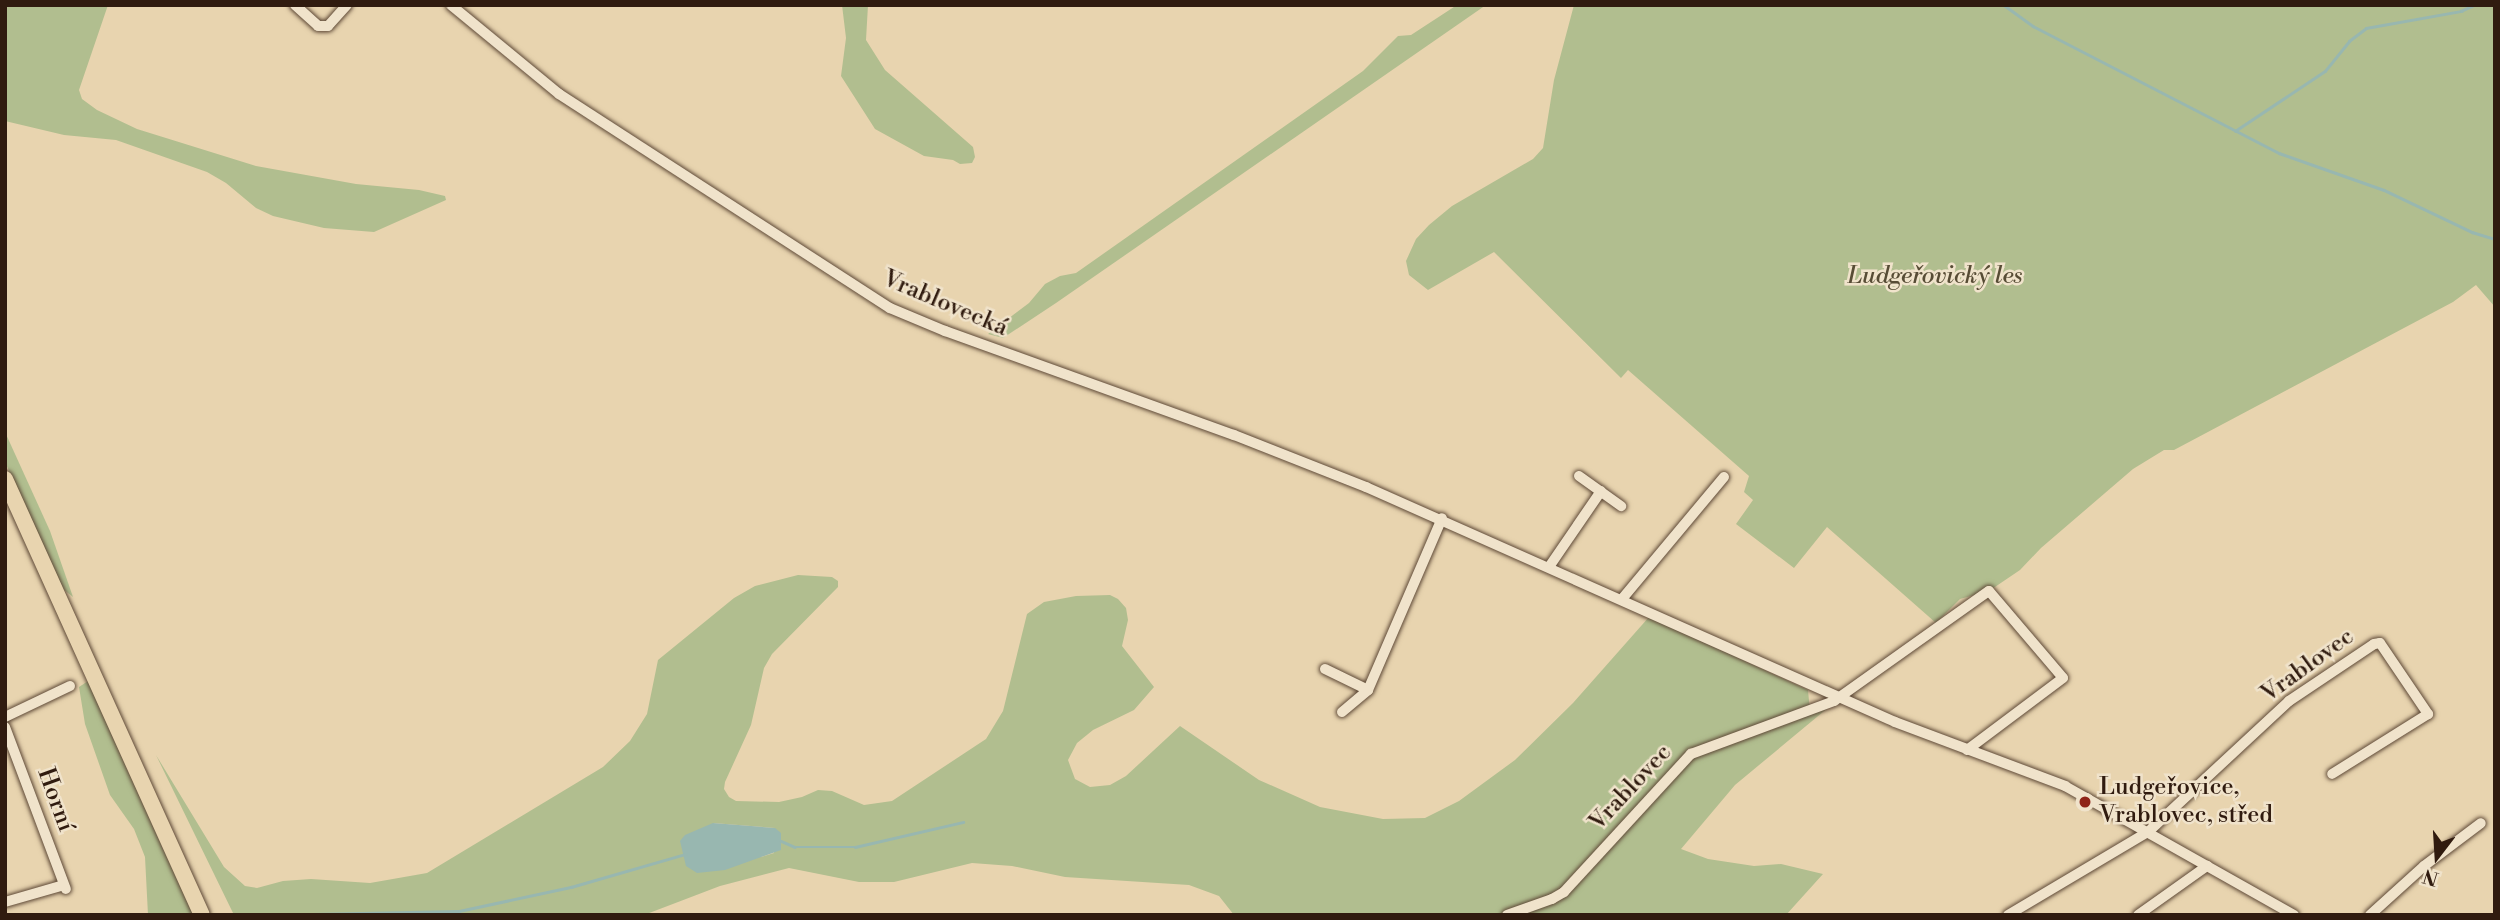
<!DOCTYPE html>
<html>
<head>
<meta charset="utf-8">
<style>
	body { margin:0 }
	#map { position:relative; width:2500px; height:920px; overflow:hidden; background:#e8d4af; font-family:"Libre Bodoni",serif }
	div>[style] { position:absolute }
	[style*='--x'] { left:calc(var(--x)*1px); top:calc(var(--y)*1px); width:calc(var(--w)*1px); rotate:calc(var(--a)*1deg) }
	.green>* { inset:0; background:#b1be8f }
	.water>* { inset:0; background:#98b7b0 }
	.stream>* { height:2.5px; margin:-1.25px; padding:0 1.25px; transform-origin:1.25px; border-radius:1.25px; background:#98b7b0 }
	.roads { filter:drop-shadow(0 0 2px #5e4937) drop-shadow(0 0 2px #5e4937) }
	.minor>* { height:10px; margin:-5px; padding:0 5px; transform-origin:5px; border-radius:5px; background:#f0e3cb }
	.primary>* { height:16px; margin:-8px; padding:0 8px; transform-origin:8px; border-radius:8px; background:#e8d4af }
	.dots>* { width:19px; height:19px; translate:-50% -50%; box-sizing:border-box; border:4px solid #f0e3cb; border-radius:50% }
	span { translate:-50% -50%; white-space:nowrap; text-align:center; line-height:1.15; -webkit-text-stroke:5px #f0e3cb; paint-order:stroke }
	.park-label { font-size:24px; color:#574c35; font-style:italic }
	.street-label { font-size:24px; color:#301b0f }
	.poi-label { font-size:24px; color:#301b0f }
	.left { translate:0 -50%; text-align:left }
	.frame { position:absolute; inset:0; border:7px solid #301b0f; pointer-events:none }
	.north { position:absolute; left:2402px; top:822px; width:70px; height:70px; -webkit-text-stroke:5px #f0e3cb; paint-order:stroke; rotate:197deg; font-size:19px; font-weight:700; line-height:28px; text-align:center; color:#301b0f }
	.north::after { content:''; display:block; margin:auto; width:24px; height:32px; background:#301b0f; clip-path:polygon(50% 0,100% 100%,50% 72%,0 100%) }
</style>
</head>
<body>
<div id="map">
	<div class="green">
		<div style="clip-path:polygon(5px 5px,108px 5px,79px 90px,82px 99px,97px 110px,137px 129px,256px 166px,356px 184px,419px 190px,445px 196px,446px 200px,374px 232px,324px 228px,273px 216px,256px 208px,226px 183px,207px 172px,116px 140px,64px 135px,5px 121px)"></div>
		<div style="clip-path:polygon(842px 5px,868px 5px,866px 40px,885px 70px,973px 147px,975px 157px,972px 163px,960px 164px,953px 160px,924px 156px,875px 129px,841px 76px,846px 38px)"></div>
		<div style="clip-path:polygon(1457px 5px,1486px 5px,1056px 303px,1003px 338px,988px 334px,1029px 303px,1045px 284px,1060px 276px,1076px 273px,1363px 71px,1398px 36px,1411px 35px)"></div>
		<div style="clip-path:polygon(1574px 5px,2495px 5px,2495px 307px,2476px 285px,2453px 302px,2287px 390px,2174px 450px,2164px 450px,2133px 469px,2041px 548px,2020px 570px,1989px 591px,1960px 599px,1936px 623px,1827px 527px,1794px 568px,1736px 524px,1753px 500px,1744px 492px,1749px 476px,1628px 370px,1621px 378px,1494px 252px,1428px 290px,1409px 275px,1406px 261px,1416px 239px,1429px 225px,1452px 206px,1533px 159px,1543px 148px,1554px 80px)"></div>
		<div style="clip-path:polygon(5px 432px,50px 531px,73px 597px,63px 589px,5px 462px)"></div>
		<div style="clip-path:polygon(evenodd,798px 575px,832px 577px,838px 581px,838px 587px,772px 654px,764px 668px,751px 725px,725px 782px,724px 789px,729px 797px,736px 801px,779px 802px,802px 797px,818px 790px,832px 791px,864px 805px,892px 801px,986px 739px,1003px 711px,1027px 614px,1044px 602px,1076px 596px,1110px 595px,1118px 599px,1126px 608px,1128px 620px,1122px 646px,1154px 687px,1134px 710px,1093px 730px,1077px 743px,1068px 760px,1075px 779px,1090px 787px,1110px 785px,1126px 776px,1180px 726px,1259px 780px,1320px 807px,1383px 819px,1425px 818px,1459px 801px,1515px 760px,1573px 703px,1649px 617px,1808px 690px,1810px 712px,1835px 702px,1735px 785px,1681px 849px,1708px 859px,1754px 866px,1781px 864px,1823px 874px,1786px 915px,1234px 915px,1219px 896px,1189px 885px,1065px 877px,1012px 866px,972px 863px,894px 882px,859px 882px,789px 868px,720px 886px,644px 915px,234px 915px,156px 755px,224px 867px,245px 886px,257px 888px,283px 881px,311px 879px,370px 883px,427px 873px,603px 767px,630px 741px,647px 714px,658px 660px,734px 598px,755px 586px,798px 575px,713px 823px,775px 828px,774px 853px,761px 857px,713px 823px)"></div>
		<div style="clip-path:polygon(88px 681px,127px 769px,193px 915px,148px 915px,145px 857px,134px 829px,110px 795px,85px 724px,79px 687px)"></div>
	</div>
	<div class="water">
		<div style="clip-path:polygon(713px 823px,775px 828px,781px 833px,781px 850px,725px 870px,697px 873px,686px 866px,680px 841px,685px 835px)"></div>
	</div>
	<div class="stream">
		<div style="--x:2004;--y:5;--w:36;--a:36"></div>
		<div style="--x:2033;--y:26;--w:277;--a:27.3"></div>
		<div style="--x:2279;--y:153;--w:111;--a:19.4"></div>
		<div style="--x:2384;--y:190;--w:98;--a:25.5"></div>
		<div style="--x:2472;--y:232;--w:24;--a:17"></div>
		<div style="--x:2235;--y:131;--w:108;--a:-33.7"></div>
		<div style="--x:2325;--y:71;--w:38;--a:-51"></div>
		<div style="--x:2349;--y:41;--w:21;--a:-37"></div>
		<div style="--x:2366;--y:28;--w:97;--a:-10.1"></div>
		<div style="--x:2461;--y:11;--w:14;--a:-25"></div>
		<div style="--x:781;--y:841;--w:15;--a:23"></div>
		<div style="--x:795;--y:847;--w:60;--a:0"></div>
		<div style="--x:855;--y:847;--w:111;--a:-13"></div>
		<div style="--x:263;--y:915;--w:196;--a:-1.2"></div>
		<div style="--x:459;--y:911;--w:115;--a:-12.1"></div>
		<div style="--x:571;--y:887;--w:119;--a:-16.1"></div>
	</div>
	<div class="roads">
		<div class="minor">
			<div style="--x:295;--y:5;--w:31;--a:42"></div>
			<div style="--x:318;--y:26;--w:10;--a:0"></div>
			<div style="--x:328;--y:26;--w:28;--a:-48"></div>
			<div style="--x:451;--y:5;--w:140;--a:39.5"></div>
			<div style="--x:559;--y:94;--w:394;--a:32.9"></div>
			<div style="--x:890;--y:308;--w:60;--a:22.7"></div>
			<div style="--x:945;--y:331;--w:307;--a:19.8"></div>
			<div style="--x:1234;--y:435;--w:142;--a:21.5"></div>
			<div style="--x:1366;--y:487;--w:579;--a:23.95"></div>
			<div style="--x:1895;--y:722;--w:182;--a:20.6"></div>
			<div style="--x:2065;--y:786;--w:263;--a:29.4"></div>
			<div style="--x:1579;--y:476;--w:52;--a:35.5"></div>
			<div style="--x:1549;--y:567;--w:92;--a:-55.6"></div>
			<div style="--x:1622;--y:599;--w:159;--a:-50.1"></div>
			<div style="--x:1325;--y:669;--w:48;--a:26"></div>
			<div style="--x:1342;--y:712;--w:34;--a:-40"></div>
			<div style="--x:1368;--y:690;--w:187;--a:-66.7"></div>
			<div style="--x:5;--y:717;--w:72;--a:-25.5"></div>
			<div style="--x:5;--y:727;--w:173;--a:69.4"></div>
			<div style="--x:5;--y:902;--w:61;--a:-16.1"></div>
			<div style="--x:1507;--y:915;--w:48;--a:-19.6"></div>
			<div style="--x:1552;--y:899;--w:14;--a:-30"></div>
			<div style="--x:1564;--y:892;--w:188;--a:-47.4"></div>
			<div style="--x:1691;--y:754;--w:153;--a:-20.3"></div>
			<div style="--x:1834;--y:701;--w:190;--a:-35.4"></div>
			<div style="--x:1989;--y:591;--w:114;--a:49.6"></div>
			<div style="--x:2063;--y:678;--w:120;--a:143.1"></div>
			<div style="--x:2008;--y:915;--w:163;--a:-30.7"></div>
			<div style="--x:2148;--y:832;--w:192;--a:-42.9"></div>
			<div style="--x:2289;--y:701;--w:102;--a:-33.8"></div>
			<div style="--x:2374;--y:644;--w:6;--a:-9"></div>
			<div style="--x:2380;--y:643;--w:86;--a:55.9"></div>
			<div style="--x:2428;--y:714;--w:113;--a:148"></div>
			<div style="--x:2138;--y:915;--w:85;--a:-35.4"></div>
			<div style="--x:2370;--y:915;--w:73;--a:-42.2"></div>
			<div style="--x:2424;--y:866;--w:71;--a:-37"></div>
		</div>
		<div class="primary">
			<div style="--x:5;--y:479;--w:478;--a:65.7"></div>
		</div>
	</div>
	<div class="dots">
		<div style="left:2085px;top:802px;background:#8f2418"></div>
	</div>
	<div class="park-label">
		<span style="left:1935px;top:277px">Ludgeřovický les</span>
	</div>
	<div class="street-label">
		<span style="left:945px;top:304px;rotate:23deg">Vrablovecká</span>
		<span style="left:2308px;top:666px;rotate:-36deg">Vrablovec</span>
		<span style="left:1631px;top:788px;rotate:-47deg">Vrablovec</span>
		<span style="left:55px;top:800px;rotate:70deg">Horní</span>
	</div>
	<div class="poi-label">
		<span class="left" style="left:2099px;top:802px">Ludgeřovice,<br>Vrablovec, střed</span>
	</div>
	<div class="frame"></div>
	<div class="north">N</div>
</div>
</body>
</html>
